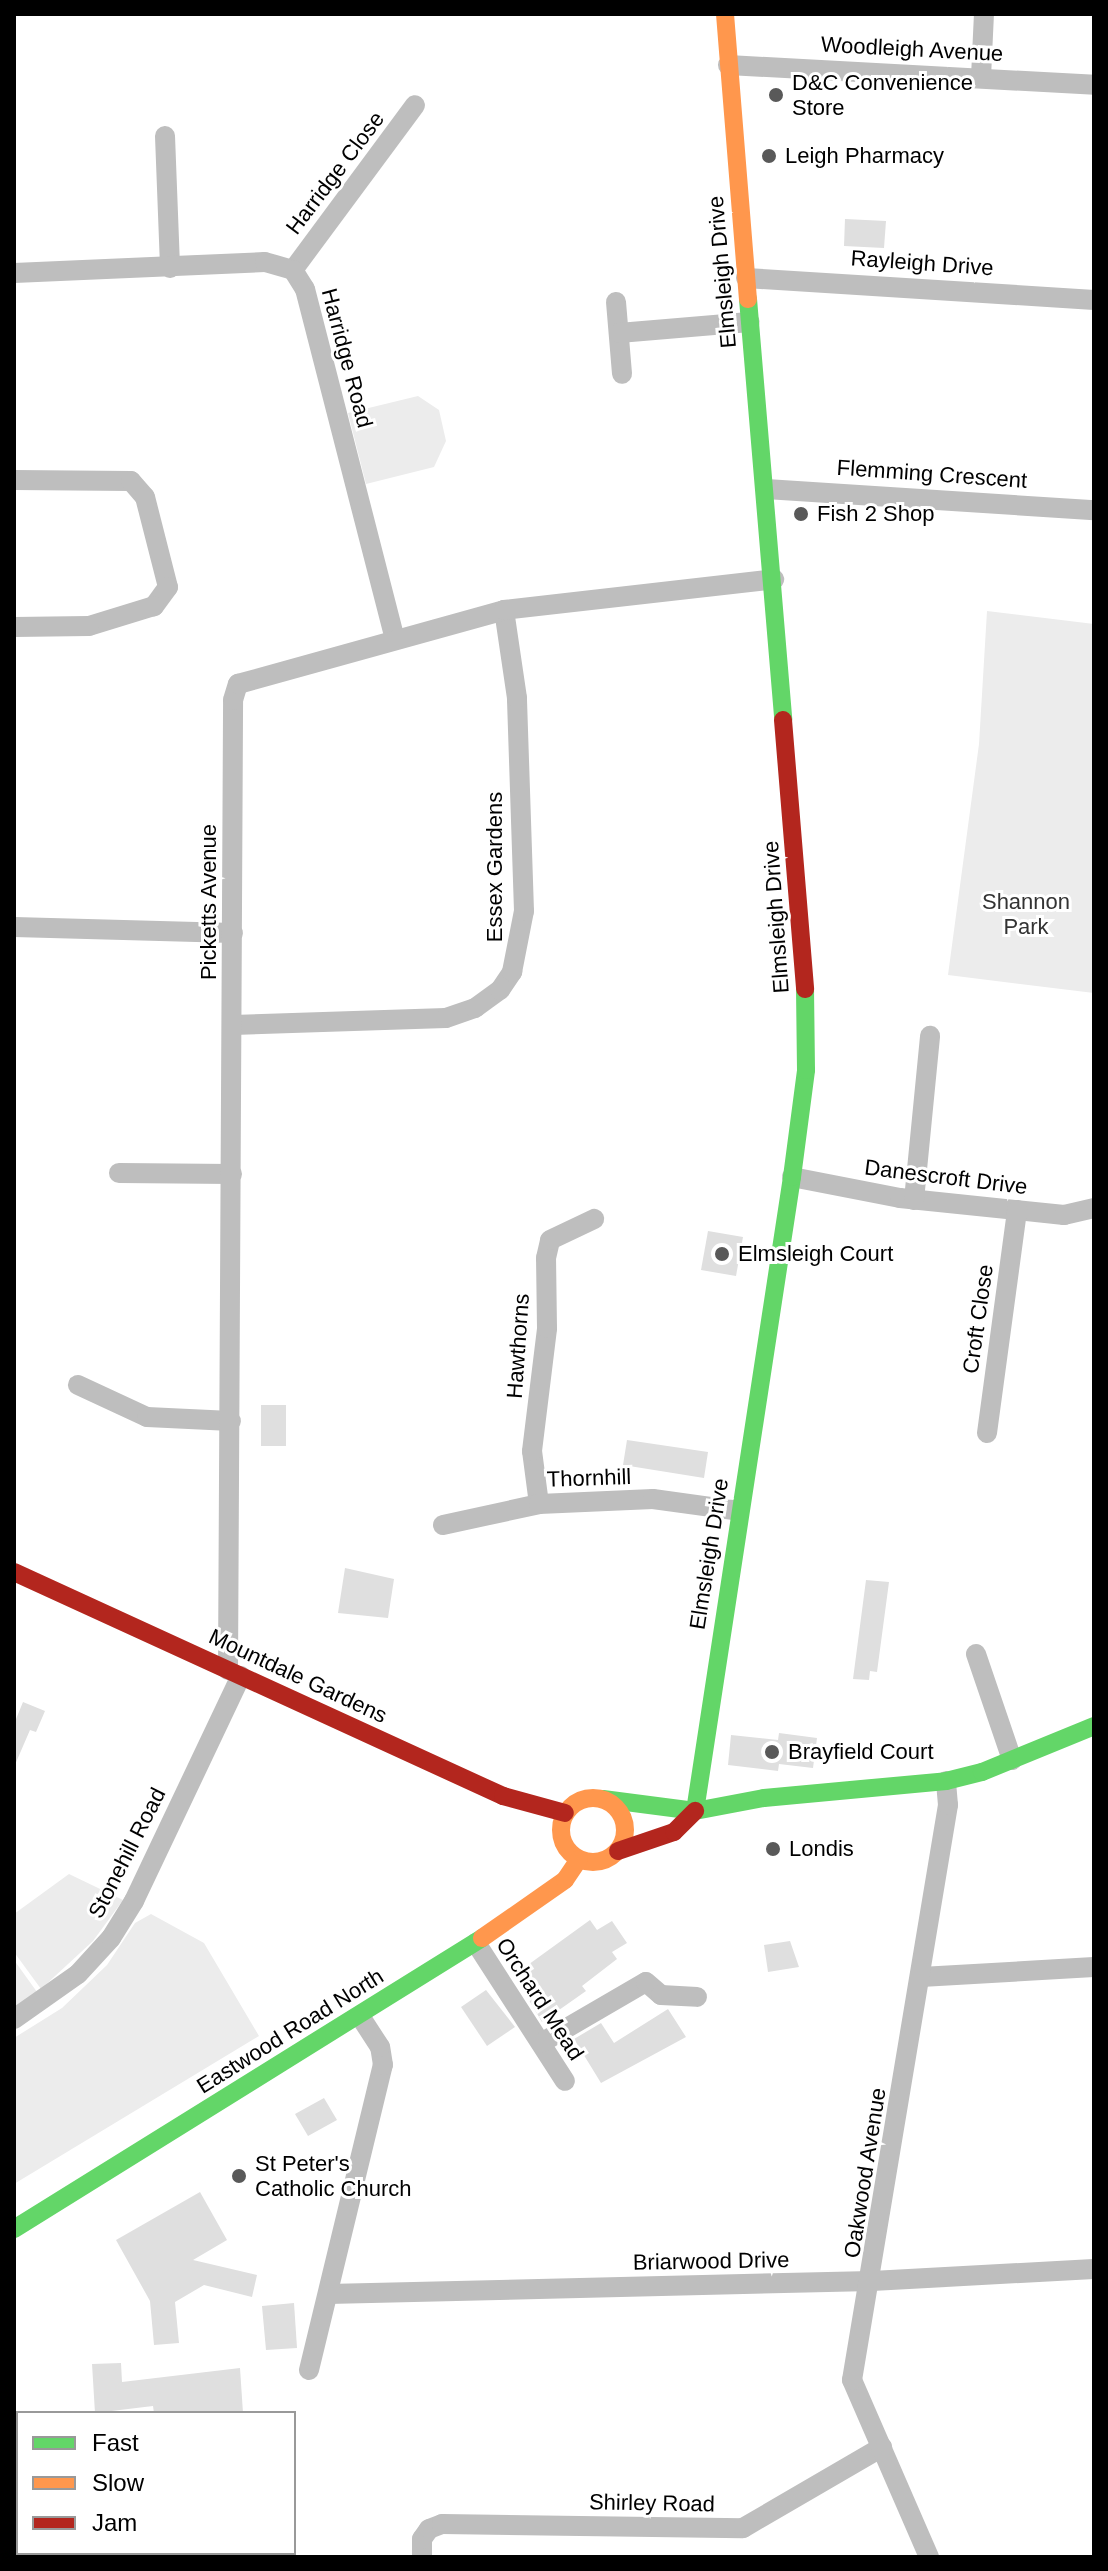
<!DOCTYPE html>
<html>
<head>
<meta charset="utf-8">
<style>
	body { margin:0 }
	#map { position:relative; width:1108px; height:2571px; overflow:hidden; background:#fff; font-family:Arial,sans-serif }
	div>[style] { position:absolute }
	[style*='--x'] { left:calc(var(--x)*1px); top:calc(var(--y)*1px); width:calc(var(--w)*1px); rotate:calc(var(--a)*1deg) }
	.green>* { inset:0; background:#ececec }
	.building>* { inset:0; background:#dfdfdf }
	.street>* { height:20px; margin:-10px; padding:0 10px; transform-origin:10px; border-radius:10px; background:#bebebe }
	.fast>* { height:18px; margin:-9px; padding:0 9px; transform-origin:9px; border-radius:9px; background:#63d668 }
	.slow>* { height:18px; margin:-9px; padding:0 9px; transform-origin:9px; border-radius:9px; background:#ff974d }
	.slow>.ring { margin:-9px; padding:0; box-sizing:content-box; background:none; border:18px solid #ff974d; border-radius:50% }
	.jam>* { height:18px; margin:-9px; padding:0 9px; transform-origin:9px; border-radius:9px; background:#b3261e }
	.dots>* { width:22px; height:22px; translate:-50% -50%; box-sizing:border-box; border:4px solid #fff; border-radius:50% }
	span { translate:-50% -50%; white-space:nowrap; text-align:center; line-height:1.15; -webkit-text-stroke:6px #fff; paint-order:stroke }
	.street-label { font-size:22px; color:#000 }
	.poi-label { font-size:22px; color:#000 }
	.left { translate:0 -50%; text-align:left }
	.park-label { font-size:22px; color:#333 }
	.frame { position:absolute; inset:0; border:16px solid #000; pointer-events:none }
	.legend { position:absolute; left:16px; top:2411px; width:280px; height:144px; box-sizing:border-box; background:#fff; border:2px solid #999; margin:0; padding:10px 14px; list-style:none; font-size:24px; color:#000 }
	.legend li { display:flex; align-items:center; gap:16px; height:40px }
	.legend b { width:40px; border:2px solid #999 }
</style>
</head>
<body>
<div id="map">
	<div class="green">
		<div style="clip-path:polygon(418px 396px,439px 410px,446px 441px,434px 467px,366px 484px,348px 413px)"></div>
		<div style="clip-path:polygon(987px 611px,1094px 624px,1094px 993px,948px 975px,979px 744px)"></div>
		<div style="clip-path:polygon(69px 1874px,123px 1900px,93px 1941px,41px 1989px,14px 1952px,14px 1914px)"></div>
		<div style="clip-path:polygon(151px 1914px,204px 1943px,259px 2036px,14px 2184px,14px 2038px,62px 2008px,107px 1965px,135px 1923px)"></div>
		<div style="clip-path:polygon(14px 1960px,37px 1992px,14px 2008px)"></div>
	</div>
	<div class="building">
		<div style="clip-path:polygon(845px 219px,886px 221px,884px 248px,844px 246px)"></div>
		<div style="clip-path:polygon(708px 1231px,743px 1237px,736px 1276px,701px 1270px)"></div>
		<div style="clip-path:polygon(261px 1405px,286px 1405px,286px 1446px,261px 1446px)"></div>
		<div style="clip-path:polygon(627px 1440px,708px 1452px,704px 1478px,623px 1465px)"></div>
		<div style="clip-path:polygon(345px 1568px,394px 1579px,388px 1618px,338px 1613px)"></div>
		<div style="clip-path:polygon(866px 1580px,889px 1582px,877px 1672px,870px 1671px,869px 1680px,853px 1679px)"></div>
		<div style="clip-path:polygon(23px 1702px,45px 1711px,36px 1732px,30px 1730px,14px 1767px,14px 1724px)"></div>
		<div style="clip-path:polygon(779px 1733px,817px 1738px,813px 1768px,779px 1764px,778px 1771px,728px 1765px,731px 1735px,778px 1740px)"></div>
		<div style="clip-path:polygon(590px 1920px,597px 1930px,612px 1921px,627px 1943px,612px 1952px,617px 1959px,582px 1986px,586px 1991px,542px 2022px,514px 1975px)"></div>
		<div style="clip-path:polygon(790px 1941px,799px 1967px,768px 1972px,764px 1945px)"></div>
		<div style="clip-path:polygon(486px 1990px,515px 2027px,487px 2046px,461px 2007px)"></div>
		<div style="clip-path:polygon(668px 2009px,686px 2037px,601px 2083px,574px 2039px,601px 2023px,614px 2043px)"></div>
		<div style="clip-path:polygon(324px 2098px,337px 2120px,308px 2136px,295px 2114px)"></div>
		<div style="clip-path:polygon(200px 2192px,227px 2240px,193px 2260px,257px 2275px,252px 2297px,204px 2285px,175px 2302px,179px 2343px,154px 2345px,150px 2301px,116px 2240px)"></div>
		<div style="clip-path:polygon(294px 2303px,297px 2348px,266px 2350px,262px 2306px)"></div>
		<div style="clip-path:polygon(121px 2363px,122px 2382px,240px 2368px,243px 2413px,154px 2413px,153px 2406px,95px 2413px,92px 2364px)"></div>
	</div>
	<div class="street">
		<div style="--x:728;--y:65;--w:367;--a:3.1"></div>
		<div style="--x:981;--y:77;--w:63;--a:-87.3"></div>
		<div style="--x:165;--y:136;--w:132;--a:87.8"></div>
		<div style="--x:293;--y:270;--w:205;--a:-53.5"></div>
		<div style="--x:14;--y:273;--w:251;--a:-2.5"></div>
		<div style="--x:265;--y:262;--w:29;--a:16"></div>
		<div style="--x:293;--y:270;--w:22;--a:58"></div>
		<div style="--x:305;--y:289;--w:362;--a:75.6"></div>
		<div style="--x:746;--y:278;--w:349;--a:3.6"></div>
		<div style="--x:616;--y:302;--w:72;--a:85.2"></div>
		<div style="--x:619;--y:333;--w:131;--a:-4.8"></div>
		<div style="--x:14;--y:480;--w:117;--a:0.5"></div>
		<div style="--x:131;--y:481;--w:21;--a:49"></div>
		<div style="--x:145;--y:497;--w:93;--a:75.7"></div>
		<div style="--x:168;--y:587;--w:24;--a:126"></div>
		<div style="--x:154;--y:606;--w:68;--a:162.9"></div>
		<div style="--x:89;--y:626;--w:75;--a:179.2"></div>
		<div style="--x:766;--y:489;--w:329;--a:3.7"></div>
		<div style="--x:14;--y:927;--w:219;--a:1.6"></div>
		<div style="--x:233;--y:1025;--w:213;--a:-1.9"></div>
		<div style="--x:446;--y:1018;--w:31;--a:-19"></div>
		<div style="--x:475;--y:1008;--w:31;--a:-36"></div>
		<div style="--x:500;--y:990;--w:22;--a:-56"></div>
		<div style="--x:512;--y:972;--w:62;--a:-78.9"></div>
		<div style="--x:524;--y:911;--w:213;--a:-91.9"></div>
		<div style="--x:517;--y:698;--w:89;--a:-98.4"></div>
		<div style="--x:119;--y:1173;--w:113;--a:0.5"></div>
		<div style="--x:792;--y:1177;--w:110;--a:11"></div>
		<div style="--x:900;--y:1198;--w:165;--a:5.9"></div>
		<div style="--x:1064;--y:1215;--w:31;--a:-13"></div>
		<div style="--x:914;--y:1200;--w:165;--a:-84.4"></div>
		<div style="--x:78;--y:1385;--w:76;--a:24.9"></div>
		<div style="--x:147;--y:1417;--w:84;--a:2.7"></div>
		<div style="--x:987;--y:1433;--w:225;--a:-82.3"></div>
		<div style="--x:539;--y:1504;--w:53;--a:-97.5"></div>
		<div style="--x:532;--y:1451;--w:124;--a:-83"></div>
		<div style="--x:547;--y:1328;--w:70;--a:-90.8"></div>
		<div style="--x:546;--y:1258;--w:18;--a:-77"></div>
		<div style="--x:550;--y:1240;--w:49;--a:-25.5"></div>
		<div style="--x:443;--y:1525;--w:98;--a:-12.3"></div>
		<div style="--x:539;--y:1504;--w:114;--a:-2.5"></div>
		<div style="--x:653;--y:1499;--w:87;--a:7.9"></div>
		<div style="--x:976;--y:1654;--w:112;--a:71.2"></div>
		<div style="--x:228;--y:1670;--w:970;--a:-89.7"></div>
		<div style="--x:233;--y:700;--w:17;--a:-73"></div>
		<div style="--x:238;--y:684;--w:276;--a:-15.5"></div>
		<div style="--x:504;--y:610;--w:272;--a:-6.5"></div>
		<div style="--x:476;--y:1943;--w:164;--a:57.2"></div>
		<div style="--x:921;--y:1977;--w:173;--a:-3.3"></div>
		<div style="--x:14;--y:2019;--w:78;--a:-35.1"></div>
		<div style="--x:78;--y:1974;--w:49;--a:-47.5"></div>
		<div style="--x:111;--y:1938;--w:44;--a:-58.1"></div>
		<div style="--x:134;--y:1901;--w:249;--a:-64.6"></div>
		<div style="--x:541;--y:2043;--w:121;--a:-30.2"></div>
		<div style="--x:646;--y:1982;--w:20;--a:41"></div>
		<div style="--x:661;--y:1995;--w:36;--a:3"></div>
		<div style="--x:328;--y:2294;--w:544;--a:-1.37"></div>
		<div style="--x:872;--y:2281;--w:222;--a:-3.1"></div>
		<div style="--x:309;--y:2370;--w:314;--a:-76.4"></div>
		<div style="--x:383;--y:2065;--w:18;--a:-99"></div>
		<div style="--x:380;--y:2047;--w:37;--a:-123"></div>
		<div style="--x:78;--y:2553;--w:4;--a:90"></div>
		<div style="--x:234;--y:2555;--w:2;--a:90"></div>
		<div style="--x:422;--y:2557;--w:18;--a:-90"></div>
		<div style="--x:422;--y:2539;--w:12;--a:-55"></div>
		<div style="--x:429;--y:2529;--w:14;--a:-21"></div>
		<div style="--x:442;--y:2524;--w:301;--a:0.8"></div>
		<div style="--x:743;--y:2528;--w:161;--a:-30.2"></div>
		<div style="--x:929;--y:2557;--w:193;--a:-113.5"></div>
		<div style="--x:852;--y:2380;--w:583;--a:-80.52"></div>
		<div style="--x:948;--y:1805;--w:24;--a:-95"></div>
	</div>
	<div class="fast">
		<div style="--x:748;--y:299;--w:422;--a:85.2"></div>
		<div style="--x:603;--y:1799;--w:93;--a:7.4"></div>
		<div style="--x:695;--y:1811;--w:70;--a:-10.7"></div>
		<div style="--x:764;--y:1798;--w:183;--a:-5.3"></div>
		<div style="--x:946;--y:1781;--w:37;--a:-14"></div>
		<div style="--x:982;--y:1772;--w:121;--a:-22.3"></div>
		<div style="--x:695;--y:1811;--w:641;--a:-81.3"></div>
		<div style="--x:792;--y:1177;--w:108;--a:-82.5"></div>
		<div style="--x:806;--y:1070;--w:81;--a:-90.7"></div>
		<div style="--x:14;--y:2229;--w:551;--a:-31.87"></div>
	</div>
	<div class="slow">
		<div style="--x:725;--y:14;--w:286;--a:85.4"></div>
		<div class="ring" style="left:561px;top:1798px;width:46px;height:46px"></div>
		<div style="--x:482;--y:1938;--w:101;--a:-34.9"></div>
		<div style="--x:565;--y:1880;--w:25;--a:-56"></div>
	</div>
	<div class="jam">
		<div style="--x:783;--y:720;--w:270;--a:85.3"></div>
		<div style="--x:14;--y:1572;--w:538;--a:24.61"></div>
		<div style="--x:503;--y:1796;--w:64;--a:15.3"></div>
		<div style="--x:618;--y:1851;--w:59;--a:-18.7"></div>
		<div style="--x:674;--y:1832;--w:30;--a:-45"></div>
	</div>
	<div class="dots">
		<div style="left:776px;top:95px;background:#595959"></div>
		<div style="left:769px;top:156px;background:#595959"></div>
		<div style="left:801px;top:514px;background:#595959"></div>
		<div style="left:722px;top:1254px;background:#595959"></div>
		<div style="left:772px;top:1752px;background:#595959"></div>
		<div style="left:773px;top:1849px;background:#595959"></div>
		<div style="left:239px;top:2176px;background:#595959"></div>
	</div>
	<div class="street-label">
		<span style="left:912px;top:49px;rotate:3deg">Woodleigh Avenue</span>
		<span style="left:335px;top:173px;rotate:-53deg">Harridge Close</span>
		<span style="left:922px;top:263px;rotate:4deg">Rayleigh Drive</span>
		<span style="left:722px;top:272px;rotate:-95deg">Elmsleigh Drive</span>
		<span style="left:347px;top:358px;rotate:75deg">Harridge Road</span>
		<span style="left:932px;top:474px;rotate:4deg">Flemming Crescent</span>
		<span style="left:495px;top:867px;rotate:-90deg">Essex Gardens</span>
		<span style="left:209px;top:902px;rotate:-90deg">Picketts Avenue</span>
		<span style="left:776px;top:917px;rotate:-94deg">Elmsleigh Drive</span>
		<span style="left:946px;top:1177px;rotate:7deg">Danescroft Drive</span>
		<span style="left:978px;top:1319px;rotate:-82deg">Croft Close</span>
		<span style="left:518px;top:1346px;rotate:-86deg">Hawthorns</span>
		<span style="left:589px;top:1478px;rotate:-2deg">Thornhill</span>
		<span style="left:709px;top:1554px;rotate:-81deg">Elmsleigh Drive</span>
		<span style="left:298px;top:1676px;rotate:25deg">Mountdale Gardens</span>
		<span style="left:127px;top:1853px;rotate:-63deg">Stonehill Road</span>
		<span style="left:540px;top:1999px;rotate:57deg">Orchard Mead</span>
		<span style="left:290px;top:2031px;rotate:-32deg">Eastwood Road North</span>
		<span style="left:865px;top:2173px;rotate:-81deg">Oakwood Avenue</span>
		<span style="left:711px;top:2261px;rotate:-1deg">Briarwood Drive</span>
		<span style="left:652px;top:2503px;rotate:1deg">Shirley Road</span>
	</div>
	<div class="poi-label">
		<span class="left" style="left:792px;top:95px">D&amp;C Convenience<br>Store</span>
		<span class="left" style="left:785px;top:156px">Leigh Pharmacy</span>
		<span class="left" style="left:817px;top:514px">Fish 2 Shop</span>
		<span class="left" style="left:738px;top:1254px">Elmsleigh Court</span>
		<span class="left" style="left:788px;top:1752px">Brayfield Court</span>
		<span class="left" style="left:789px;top:1849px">Londis</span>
		<span class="left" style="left:255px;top:2176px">St Peter's<br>Catholic Church</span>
	</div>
	<div class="park-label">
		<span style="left:1026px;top:914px">Shannon<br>Park</span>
	</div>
	<div class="frame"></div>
	<ul class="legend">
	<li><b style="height:10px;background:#63d668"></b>Fast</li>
	<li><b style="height:10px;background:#ff974d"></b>Slow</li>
	<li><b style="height:10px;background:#b3261e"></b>Jam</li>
	</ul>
</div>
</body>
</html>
